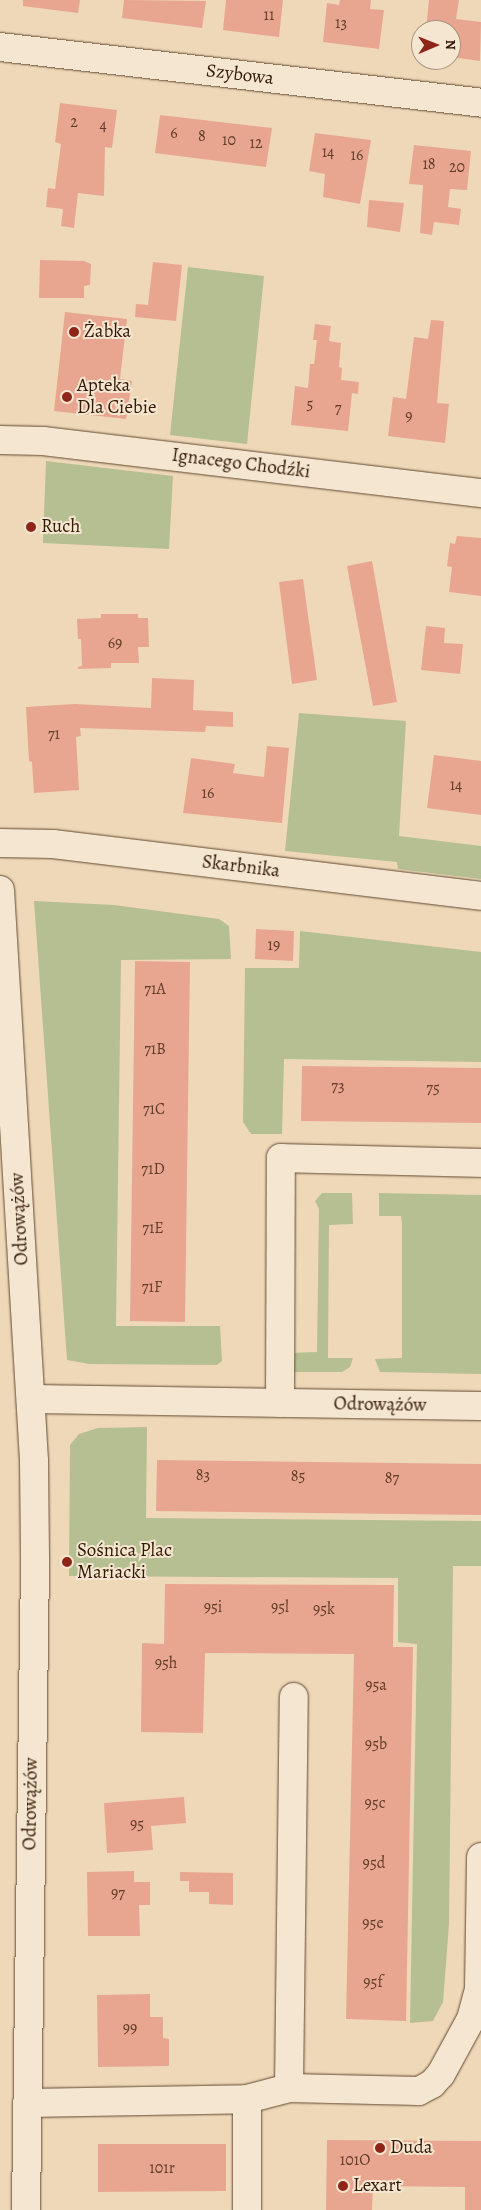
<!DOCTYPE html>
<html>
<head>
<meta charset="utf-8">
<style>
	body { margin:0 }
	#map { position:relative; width:481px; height:2210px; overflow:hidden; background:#eed8b8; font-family:Alegreya,serif }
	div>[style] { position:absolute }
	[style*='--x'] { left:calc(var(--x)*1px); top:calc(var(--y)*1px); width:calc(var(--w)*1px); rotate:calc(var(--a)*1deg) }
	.green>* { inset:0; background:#b6bf91 }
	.building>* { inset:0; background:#e8a690 }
	.roads { filter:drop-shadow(0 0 1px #624930) drop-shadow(0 0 1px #624930) }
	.minor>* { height:28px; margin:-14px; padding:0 14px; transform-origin:14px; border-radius:14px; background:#f4e6d1 }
	.dots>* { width:14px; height:14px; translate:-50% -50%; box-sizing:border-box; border:2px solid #f4e6d1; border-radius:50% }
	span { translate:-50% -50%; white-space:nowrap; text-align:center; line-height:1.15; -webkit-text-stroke:4px #f4e6d1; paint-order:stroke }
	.number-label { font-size:16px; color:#613c26 }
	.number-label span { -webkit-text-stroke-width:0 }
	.street-label { font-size:19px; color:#341903 }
	.poi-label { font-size:19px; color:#341903 }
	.left { translate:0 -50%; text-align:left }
	.north { position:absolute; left:411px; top:20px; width:50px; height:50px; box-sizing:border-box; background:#f4e6d1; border:1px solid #a7947f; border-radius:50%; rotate:89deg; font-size:14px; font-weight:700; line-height:20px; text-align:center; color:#341903 }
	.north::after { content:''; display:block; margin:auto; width:18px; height:22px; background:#8f2418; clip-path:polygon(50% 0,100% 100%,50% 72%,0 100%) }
</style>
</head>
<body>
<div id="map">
	<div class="green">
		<div style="clip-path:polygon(188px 267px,264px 276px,247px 444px,170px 435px)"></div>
		<div style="clip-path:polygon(46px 461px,173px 476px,169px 549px,43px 543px)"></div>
		<div style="clip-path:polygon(299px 713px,406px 721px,399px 836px,481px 846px,481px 879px,398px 869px,397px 862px,285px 851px)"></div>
		<div style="clip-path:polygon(34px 901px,114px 905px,219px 919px,229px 926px,231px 959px,121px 960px,116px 1326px,220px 1326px,222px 1361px,217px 1365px,89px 1364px,67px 1360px)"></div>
		<div style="clip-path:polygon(300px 931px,481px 952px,481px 1062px,284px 1059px,282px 1134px,251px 1134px,243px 1122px,245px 968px,299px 968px)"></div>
		<div style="clip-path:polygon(322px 1193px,352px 1193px,353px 1224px,329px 1225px,328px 1358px,353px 1358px,350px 1367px,342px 1372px,290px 1372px,290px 1353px,317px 1352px,319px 1209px,315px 1201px)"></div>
		<div style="clip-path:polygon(379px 1193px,481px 1195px,481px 1374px,380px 1372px,375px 1359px,402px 1358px,402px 1224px,401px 1216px,379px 1216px)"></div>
		<div style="clip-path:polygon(147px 1427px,146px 1518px,481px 1521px,481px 1566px,453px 1566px,449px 1924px,443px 2002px,433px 2021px,410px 2023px,417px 1644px,398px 1642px,398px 1578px,69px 1576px,70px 1445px,79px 1434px,98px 1428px)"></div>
	</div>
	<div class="building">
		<div style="clip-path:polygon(23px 0,80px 0,78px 13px,23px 6px)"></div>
		<div style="clip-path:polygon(124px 0,206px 1px,202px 28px,122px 18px)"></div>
		<div style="clip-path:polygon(226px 0,283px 0,279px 37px,223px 30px)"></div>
		<div style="clip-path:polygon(340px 0,371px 0,370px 9px,384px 10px,379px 49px,323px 42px,327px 3px,339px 5px)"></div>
		<div style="clip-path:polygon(429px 0,459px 0,456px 19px,481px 22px,480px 61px,451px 57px,451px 30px,426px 30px)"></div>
		<div style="clip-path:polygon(60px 103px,117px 110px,112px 148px,105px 147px,104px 196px,78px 193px,74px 228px,61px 226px,63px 209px,46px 207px,48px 188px,55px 189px,61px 144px,55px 142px)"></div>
		<div style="clip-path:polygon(160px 115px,272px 128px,266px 167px,155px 153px)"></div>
		<div style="clip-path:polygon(315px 133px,371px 140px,360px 204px,323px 197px,325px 174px,309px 171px)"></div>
		<div style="clip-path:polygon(414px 145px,471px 151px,467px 190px,450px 189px,448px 207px,461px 209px,459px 225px,434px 222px,432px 235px,420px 233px,423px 185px,409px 184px)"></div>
		<div style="clip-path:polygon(369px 200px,404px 203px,400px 232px,367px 227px)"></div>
		<div style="clip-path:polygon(40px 260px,84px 261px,91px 264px,90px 285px,84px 286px,84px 298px,39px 298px)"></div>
		<div style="clip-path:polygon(153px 262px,182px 265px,176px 321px,135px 317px,136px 304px,148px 305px)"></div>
		<div style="clip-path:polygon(65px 312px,127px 319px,120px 379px,132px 381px,126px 419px,54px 411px)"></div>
		<div style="clip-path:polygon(431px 320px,444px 321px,437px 403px,449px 404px,445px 443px,388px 436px,393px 397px,406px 399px,414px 337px,428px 339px)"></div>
		<div style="clip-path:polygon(315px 324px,331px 326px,329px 341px,341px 343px,339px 367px,342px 368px,341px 380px,359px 382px,358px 394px,352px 393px,348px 431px,291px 425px,295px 386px,308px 388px,310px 364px,314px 364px,317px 340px,313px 340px)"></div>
		<div style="clip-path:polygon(457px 536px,481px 538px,481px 596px,449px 592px,452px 567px,447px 566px,450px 543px,455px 544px)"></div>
		<div style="clip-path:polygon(372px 561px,397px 702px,373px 706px,347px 566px)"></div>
		<div style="clip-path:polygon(303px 579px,317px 680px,292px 684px,279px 582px)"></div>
		<div style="clip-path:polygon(101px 614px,138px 614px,138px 618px,148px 618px,149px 647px,138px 647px,139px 663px,111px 663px,111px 668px,78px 669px,78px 667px,82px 666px,81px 639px,78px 639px,77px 619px,101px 618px)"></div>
		<div style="clip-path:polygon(426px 626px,445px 628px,444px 643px,463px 644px,460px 674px,421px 670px)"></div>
		<div style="clip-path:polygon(152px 678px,194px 680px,193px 710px,233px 712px,233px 727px,206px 726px,205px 732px,80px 728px,81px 736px,76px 737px,79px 790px,34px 793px,32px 762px,29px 761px,26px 707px,75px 704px,151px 708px)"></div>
		<div style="clip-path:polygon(267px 746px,289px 748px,282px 823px,183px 813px,191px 758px,235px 764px,233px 773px,264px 777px)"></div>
		<div style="clip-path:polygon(434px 755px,481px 761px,481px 815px,427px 808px)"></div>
		<div style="clip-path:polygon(256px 929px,294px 931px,293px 961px,255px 959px)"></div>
		<div style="clip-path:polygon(135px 961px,190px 962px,185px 1322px,130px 1321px)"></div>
		<div style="clip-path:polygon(302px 1066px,481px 1068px,481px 1123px,301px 1121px)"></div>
		<div style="clip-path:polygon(157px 1460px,481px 1464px,481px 1515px,156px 1511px)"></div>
		<div style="clip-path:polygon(165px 1584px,394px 1585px,393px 1647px,413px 1647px,406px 2021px,346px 2019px,354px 1654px,205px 1653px,203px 1733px,141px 1732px,142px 1643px,164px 1644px)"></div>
		<div style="clip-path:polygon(184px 1797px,186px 1823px,151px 1826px,153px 1850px,107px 1853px,104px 1803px)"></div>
		<div style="clip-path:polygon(134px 1871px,134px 1882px,150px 1882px,150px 1905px,139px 1905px,140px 1936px,88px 1936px,87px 1872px)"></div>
		<div style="clip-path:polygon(180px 1872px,233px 1873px,233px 1905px,209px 1904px,209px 1892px,189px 1892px,189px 1881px,180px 1881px)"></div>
		<div style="clip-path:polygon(150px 1994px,150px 2017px,163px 2017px,163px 2038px,169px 2039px,169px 2066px,98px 2067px,97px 1995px)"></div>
		<div style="clip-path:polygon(327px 2140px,481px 2141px,481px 2210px,465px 2210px,465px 2187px,373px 2186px,372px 2210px,326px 2210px)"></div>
		<div style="clip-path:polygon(98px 2144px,226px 2144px,226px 2191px,98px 2192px)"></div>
	</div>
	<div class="roads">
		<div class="minor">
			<div style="--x:0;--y:47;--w:484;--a:6.6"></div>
			<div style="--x:0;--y:440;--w:43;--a:1.3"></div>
			<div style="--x:43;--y:441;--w:441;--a:6.8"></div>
			<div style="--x:0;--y:843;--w:53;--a:1.1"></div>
			<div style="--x:53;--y:844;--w:431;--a:6.9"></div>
			<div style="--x:0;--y:890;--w:572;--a:86.59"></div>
			<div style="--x:34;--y:1461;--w:103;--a:89.4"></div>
			<div style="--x:35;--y:1564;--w:646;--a:90.8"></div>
			<div style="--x:31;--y:1399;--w:450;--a:0.9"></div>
			<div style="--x:280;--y:1403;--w:245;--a:-89.8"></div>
			<div style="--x:281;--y:1158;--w:200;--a:1.4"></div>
			<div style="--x:289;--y:2088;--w:391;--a:-89.3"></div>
			<div style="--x:27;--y:2103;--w:220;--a:-1"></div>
			<div style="--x:247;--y:2099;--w:43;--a:-14.7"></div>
			<div style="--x:289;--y:2088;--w:130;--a:1.3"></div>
			<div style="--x:419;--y:2091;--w:15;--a:-28"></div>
			<div style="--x:432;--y:2084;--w:13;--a:-48"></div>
			<div style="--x:441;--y:2074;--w:63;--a:-61.4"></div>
			<div style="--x:471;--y:2019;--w:31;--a:-75"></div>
			<div style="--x:479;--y:1989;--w:132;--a:-89.1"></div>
			<div style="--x:247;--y:2210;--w:111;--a:-90"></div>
		</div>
	</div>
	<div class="dots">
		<div style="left:74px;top:332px;background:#8f2418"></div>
		<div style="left:67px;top:397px;background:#8f2418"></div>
		<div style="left:31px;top:527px;background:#8f2418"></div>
		<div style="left:67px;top:1562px;background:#8f2418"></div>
		<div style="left:380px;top:2148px;background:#8f2418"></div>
		<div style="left:343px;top:2186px;background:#8f2418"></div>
	</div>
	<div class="number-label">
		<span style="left:269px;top:15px">11</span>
		<span style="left:341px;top:23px">13</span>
		<span style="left:74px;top:122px">2</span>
		<span style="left:103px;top:125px">4</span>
		<span style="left:174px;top:133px">6</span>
		<span style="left:202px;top:136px">8</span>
		<span style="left:229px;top:140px">10</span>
		<span style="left:256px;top:143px">12</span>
		<span style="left:328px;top:152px">14</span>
		<span style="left:357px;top:155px">16</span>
		<span style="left:429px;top:164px">18</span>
		<span style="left:457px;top:167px">20</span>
		<span style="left:310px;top:404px">5</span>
		<span style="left:338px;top:408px">7</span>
		<span style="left:409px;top:416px">9</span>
		<span style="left:115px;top:643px">69</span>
		<span style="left:54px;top:734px">71</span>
		<span style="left:456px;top:785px">14</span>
		<span style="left:208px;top:793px">16</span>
		<span style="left:274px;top:945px">19</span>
		<span style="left:155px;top:989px">71A</span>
		<span style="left:155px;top:1049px">71B</span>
		<span style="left:338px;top:1086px">73</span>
		<span style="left:433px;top:1088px">75</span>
		<span style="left:154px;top:1109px">71C</span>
		<span style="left:153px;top:1169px">71D</span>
		<span style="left:153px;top:1228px">71E</span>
		<span style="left:152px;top:1287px">71F</span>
		<span style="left:203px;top:1475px">83</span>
		<span style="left:298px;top:1476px">85</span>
		<span style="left:392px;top:1478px">87</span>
		<span style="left:213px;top:1607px">95i</span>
		<span style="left:280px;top:1607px">95l</span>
		<span style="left:324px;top:1609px">95k</span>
		<span style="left:166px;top:1663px">95h</span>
		<span style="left:376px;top:1685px">95a</span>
		<span style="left:376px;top:1744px">95b</span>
		<span style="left:375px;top:1803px">95c</span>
		<span style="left:137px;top:1824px">95</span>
		<span style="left:374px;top:1863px">95d</span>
		<span style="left:118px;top:1893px">97</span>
		<span style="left:373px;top:1923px">95e</span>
		<span style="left:373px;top:1982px">95f</span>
		<span style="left:130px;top:2028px">99</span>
		<span style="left:355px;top:2160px">101O</span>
		<span style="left:162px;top:2168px">101r</span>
	</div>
	<div class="street-label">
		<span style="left:240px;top:75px;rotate:7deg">Szybowa</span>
		<span style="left:241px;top:464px;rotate:7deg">Ignacego Chodźki</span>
		<span style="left:241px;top:867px;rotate:7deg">Skarbnika</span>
		<span style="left:20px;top:1219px;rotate:-93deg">Odrowążów</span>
		<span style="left:380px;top:1405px;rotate:1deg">Odrowążów</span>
		<span style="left:31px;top:1804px;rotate:-89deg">Odrowążów</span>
	</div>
	<div class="poi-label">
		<span class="left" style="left:84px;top:332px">Żabka</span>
		<span class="left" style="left:77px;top:397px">Apteka<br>Dla Ciebie</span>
		<span class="left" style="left:41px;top:527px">Ruch</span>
		<span class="left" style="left:77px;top:1562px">Sośnica Plac<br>Mariacki</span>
		<span class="left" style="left:390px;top:2148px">Duda</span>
		<span class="left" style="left:353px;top:2186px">Lexart</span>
	</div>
	<div class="north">N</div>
</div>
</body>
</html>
